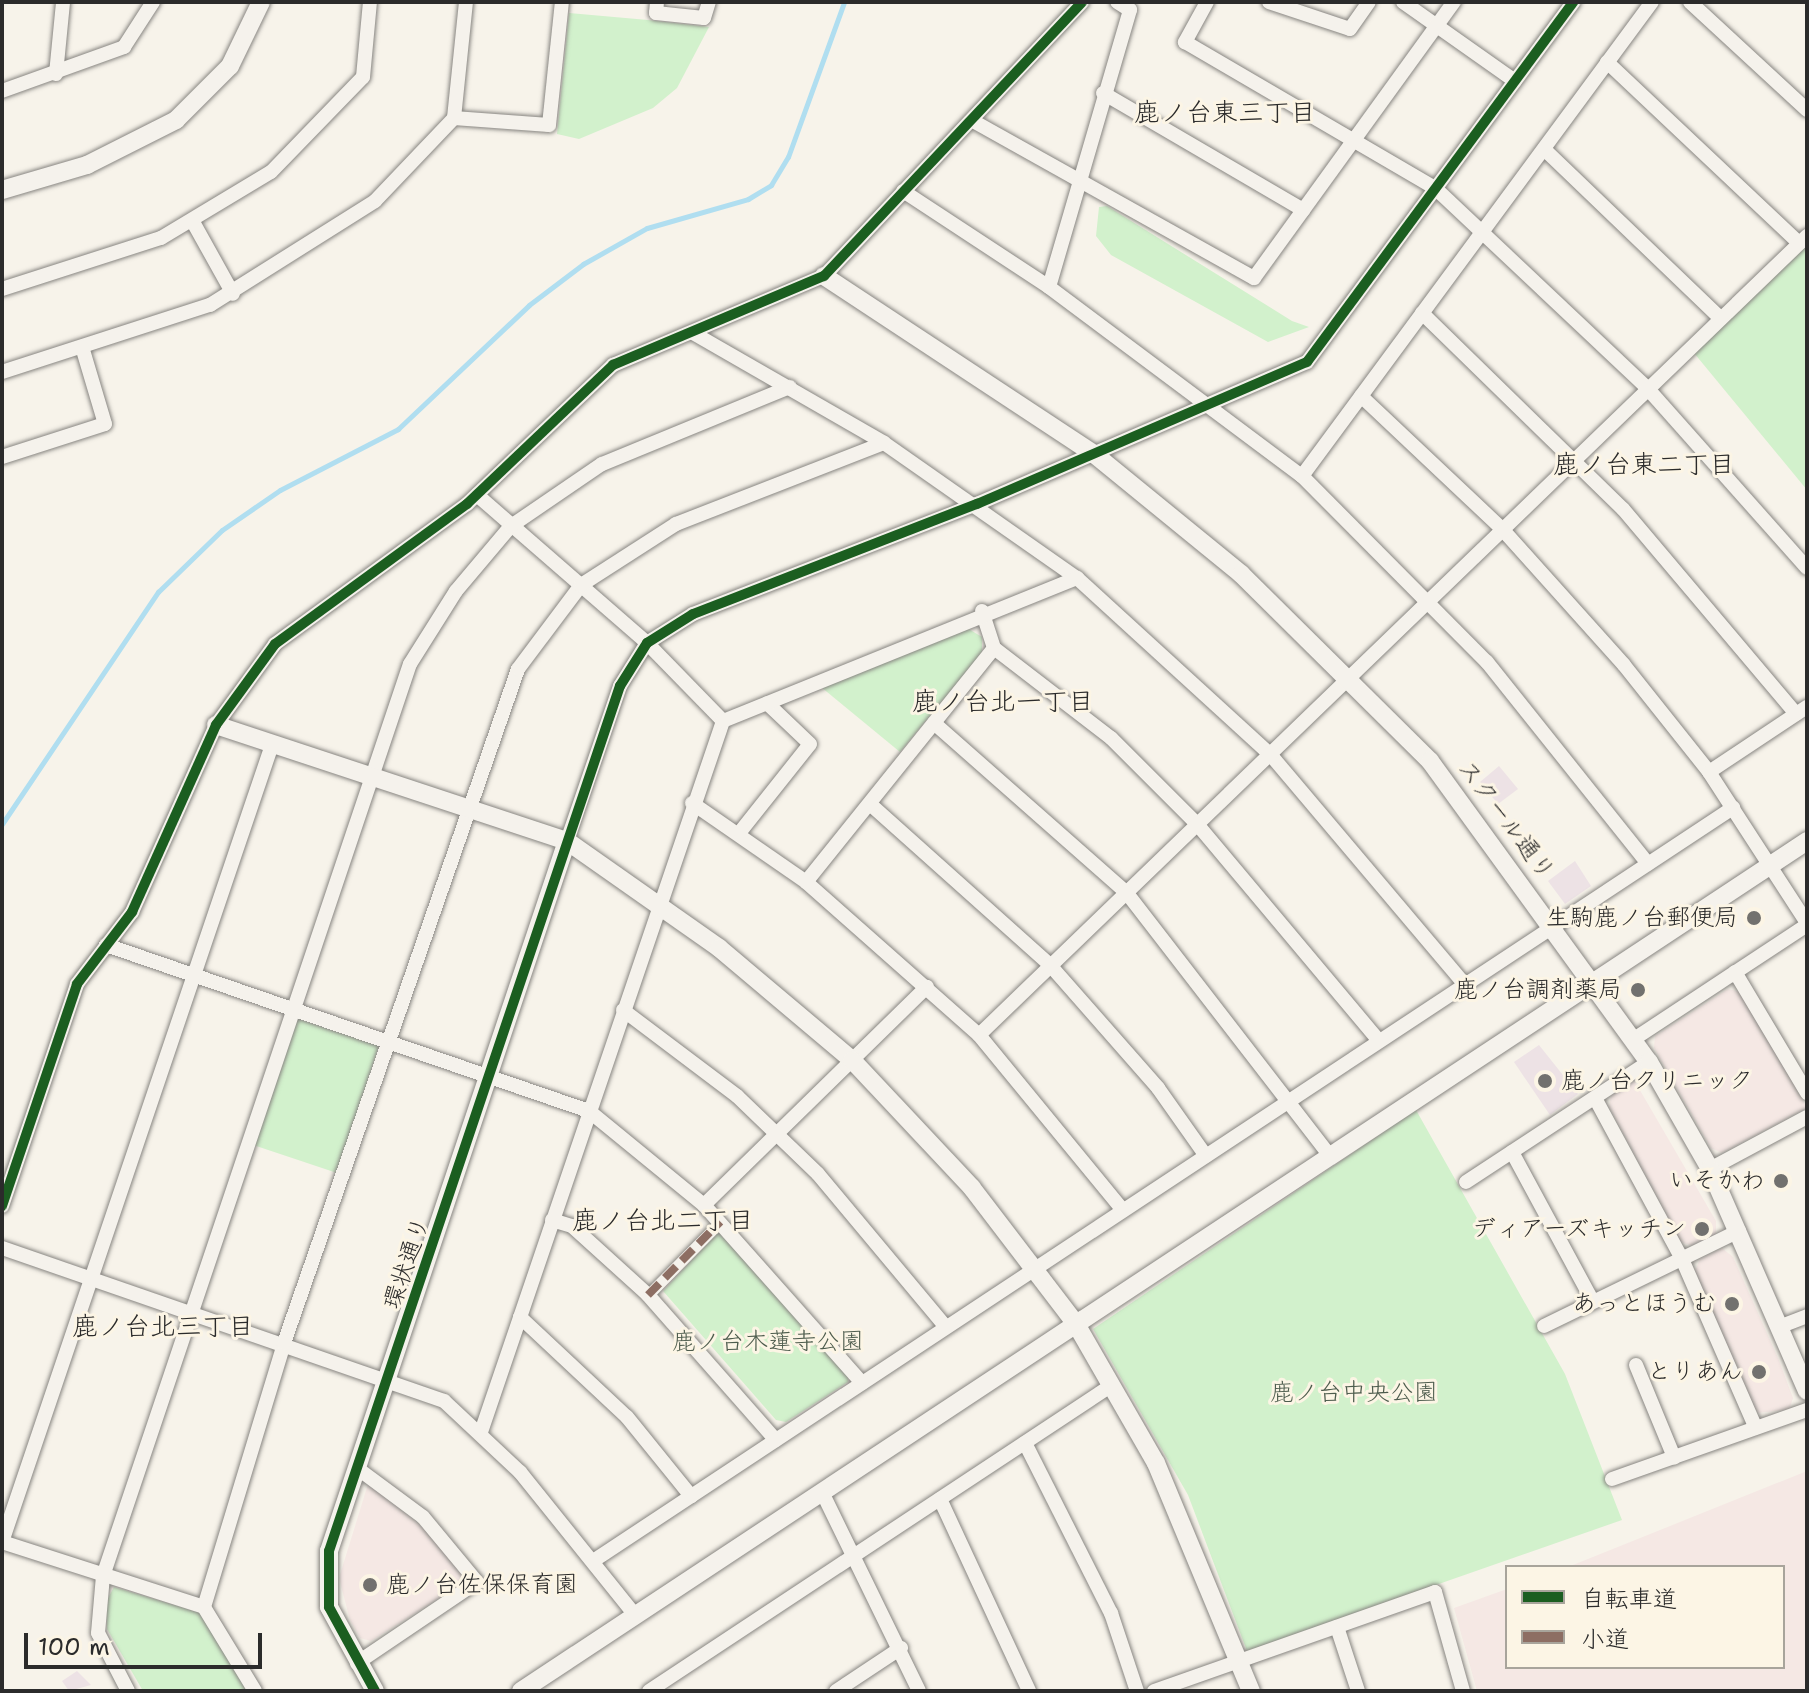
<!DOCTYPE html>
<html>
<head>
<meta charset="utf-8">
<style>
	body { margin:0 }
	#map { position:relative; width:1809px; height:1693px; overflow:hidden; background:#f7f3ea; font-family:"Shantell Sans","Klee One",sans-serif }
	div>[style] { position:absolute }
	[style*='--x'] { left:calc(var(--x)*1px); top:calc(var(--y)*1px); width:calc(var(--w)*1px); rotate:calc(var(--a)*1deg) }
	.built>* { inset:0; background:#f5e8e4 }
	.green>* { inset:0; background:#d2f1cc }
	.stream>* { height:5px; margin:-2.5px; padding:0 2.5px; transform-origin:2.5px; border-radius:2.5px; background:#b0def0 }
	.building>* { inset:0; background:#ede2e5 }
	.roads { filter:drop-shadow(0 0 2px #878581) drop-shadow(0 0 2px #878581) }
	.pedestrian>* { height:11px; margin:-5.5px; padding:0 5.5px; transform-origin:5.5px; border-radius:5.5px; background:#f5f2ec }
	.minor>* { height:14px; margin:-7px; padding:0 7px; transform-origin:7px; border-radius:7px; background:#f5f2ec }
	.tertiary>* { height:18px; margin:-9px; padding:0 9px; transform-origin:9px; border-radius:9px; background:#f5f2ec }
	.quiet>* { height:8px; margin-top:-4px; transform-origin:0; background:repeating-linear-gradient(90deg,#8d6e63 0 16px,transparent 0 24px) }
	.cycleway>* { height:10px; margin:-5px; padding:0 5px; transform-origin:5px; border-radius:5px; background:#1b5e20 }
	.dots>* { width:22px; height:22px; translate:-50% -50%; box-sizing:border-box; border:4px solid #fcf5e5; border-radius:50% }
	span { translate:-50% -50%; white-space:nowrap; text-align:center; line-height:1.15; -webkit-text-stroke:6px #fcf5e5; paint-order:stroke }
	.street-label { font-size:24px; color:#2b2b2b }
	.poi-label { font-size:24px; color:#2b2b2b }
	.right { translate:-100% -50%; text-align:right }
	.left { translate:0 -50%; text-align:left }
	.park-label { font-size:24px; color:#4d5c4d }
	.neighbourhood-label { font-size:26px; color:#2b2b2b }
	.frame { position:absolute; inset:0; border:4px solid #2b2b2b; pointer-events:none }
	.legend { position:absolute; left:1505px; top:1565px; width:280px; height:104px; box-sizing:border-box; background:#fcf5e5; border:2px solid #a8a49b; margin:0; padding:10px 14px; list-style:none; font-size:24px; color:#2b2b2b }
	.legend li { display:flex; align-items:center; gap:16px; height:40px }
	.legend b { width:40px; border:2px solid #a8a49b }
	.scale { position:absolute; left:24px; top:1633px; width:238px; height:36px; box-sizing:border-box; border:4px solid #2b2b2b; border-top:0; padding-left:10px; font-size:24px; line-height:28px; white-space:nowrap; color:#2b2b2b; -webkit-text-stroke:6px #fcf5e5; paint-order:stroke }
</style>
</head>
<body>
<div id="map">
	<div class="built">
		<div style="clip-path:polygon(1728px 989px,1741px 992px,1807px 1108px,1722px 1153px,1711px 1148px,1654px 1048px,1655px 1036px)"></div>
		<div style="clip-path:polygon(1634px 1080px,1716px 1221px,1716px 1234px,1693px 1246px,1681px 1242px,1609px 1107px,1611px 1095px)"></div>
		<div style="clip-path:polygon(1722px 1248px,1733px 1257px,1778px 1358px,1793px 1398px,1789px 1410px,1756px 1413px,1695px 1271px,1700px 1259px)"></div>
		<div style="clip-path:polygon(1807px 1471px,1807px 1691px,1477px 1691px,1454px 1608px,1507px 1589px,1507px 1667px,1783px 1667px,1783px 1567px,1568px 1567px)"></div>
		<div style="clip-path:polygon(368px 1484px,420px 1525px,462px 1569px,465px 1582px,371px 1641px,360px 1638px,350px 1620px,339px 1578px)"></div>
	</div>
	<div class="green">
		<div style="clip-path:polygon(569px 13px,648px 20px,709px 27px,677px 88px,653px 108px,579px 139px,557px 134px)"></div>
		<div style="clip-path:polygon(1107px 206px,1292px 321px,1309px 327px,1268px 342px,1111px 255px,1096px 236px,1099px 207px)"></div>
		<div style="clip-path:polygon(1807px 244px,1807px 490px,1694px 353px)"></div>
		<div style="clip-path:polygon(962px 625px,982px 637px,982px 653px,900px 752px,821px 687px)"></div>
		<div style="clip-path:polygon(295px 1018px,379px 1046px,337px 1173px,253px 1145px)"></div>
		<div style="clip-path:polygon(1416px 1110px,1565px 1374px,1622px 1520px,1247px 1651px,1188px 1495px,1093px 1329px)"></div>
		<div style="clip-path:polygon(718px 1232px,848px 1372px,848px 1382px,786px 1422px,776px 1420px,663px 1291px)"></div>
		<div style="clip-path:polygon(114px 1587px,204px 1614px,248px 1691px,143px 1691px,107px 1629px,106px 1602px)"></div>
	</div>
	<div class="stream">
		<div style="--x:2;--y:824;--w:280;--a:-56.1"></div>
		<div style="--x:158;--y:592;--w:89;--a:-44.1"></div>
		<div style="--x:222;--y:530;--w:70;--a:-34.6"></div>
		<div style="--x:280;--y:490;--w:133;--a:-27.3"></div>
		<div style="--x:398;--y:429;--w:180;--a:-43.4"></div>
		<div style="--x:529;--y:305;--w:68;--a:-37.2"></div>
		<div style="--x:583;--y:264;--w:73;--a:-29.4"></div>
		<div style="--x:647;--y:228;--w:105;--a:-16"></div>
		<div style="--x:748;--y:199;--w:27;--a:-31"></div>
		<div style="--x:771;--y:185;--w:33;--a:-59"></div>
		<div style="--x:788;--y:157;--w:165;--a:-70.1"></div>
	</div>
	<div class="building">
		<div style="clip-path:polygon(1499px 766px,1518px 789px,1498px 804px,1480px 782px)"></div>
		<div style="clip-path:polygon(1575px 861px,1591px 886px,1565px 904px,1548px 881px)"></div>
		<div style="clip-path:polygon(1539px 1045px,1578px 1094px,1550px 1115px,1514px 1062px)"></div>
		<div style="clip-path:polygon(77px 1671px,91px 1685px,69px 1691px,62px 1681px)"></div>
	</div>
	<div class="roads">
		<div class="pedestrian">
			<div style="--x:648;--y:1295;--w:103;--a:-45.4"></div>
		</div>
		<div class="minor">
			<div style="--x:657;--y:2;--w:11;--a:95"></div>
			<div style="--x:656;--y:13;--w:48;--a:5.9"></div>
			<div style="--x:704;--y:18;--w:17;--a:-73"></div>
			<div style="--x:1207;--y:2;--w:46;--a:118.8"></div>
			<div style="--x:1185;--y:42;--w:290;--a:30.3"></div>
			<div style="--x:1435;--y:188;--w:293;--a:43.3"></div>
			<div style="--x:1648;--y:389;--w:239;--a:48.4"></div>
			<div style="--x:1269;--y:2;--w:85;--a:18.4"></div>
			<div style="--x:1350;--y:29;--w:33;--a:-55"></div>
			<div style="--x:1403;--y:2;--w:137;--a:35.2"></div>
			<div style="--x:1690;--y:2;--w:159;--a:42.7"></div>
			<div style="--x:1607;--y:62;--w:264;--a:43.3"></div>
			<div style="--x:56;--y:74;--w:72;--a:-84.4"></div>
			<div style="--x:2;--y:91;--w:130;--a:-19.8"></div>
			<div style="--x:124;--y:47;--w:54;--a:-57.2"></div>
			<div style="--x:1103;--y:93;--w:232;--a:30.3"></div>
			<div style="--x:454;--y:118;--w:95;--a:4.2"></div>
			<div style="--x:549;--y:125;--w:124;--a:-84"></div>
			<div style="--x:973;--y:121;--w:322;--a:29.2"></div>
			<div style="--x:1254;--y:278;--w:341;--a:-54.1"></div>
			<div style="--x:1544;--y:149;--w:245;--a:43.8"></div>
			<div style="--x:903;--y:191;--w:175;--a:33.3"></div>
			<div style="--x:1049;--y:287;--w:316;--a:36.8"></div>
			<div style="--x:1302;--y:476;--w:262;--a:45.2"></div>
			<div style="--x:1487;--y:662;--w:258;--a:51.4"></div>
			<div style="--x:193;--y:222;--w:82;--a:60.9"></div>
			<div style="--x:1049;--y:287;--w:289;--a:-73.7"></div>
			<div style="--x:1130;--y:10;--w:15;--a:-148"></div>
			<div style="--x:2;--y:289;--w:167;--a:-17.8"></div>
			<div style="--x:161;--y:238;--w:128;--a:-31"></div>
			<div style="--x:271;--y:172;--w:132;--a:-45.9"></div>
			<div style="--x:363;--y:77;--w:75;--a:-84.7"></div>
			<div style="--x:1422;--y:313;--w:281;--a:44.3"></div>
			<div style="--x:1623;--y:509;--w:268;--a:49.8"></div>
			<div style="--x:693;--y:333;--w:220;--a:29.9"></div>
			<div style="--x:884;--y:443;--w:236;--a:35"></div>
			<div style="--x:1077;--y:578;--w:261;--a:42.4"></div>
			<div style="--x:1270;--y:754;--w:302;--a:49.8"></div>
			<div style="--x:2;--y:372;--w:219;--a:-17.9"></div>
			<div style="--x:210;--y:305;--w:195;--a:-32.2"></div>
			<div style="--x:375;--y:201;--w:115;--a:-46.4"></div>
			<div style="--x:454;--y:118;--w:117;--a:-84.1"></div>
			<div style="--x:1361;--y:396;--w:195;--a:43.3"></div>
			<div style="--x:1503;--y:530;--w:181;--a:48.1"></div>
			<div style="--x:1624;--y:665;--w:137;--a:51.5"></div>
			<div style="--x:1709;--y:772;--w:180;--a:57"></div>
			<div style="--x:2;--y:457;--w:108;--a:-17.8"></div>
			<div style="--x:105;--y:424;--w:80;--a:-106.6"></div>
			<div style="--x:1302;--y:476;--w:589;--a:-53.56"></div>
			<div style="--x:477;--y:495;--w:225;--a:41"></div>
			<div style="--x:647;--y:643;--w:109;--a:45.7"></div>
			<div style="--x:982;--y:611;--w:39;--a:72"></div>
			<div style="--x:994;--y:648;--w:148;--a:37.6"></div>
			<div style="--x:1111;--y:738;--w:122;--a:45"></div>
			<div style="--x:1197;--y:824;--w:282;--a:50"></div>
			<div style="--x:934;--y:723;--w:256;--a:41.4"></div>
			<div style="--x:1126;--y:892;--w:334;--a:52.3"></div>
			<div style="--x:1709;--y:772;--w:118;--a:-33.6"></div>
			<div style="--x:692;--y:803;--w:139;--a:34.7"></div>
			<div style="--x:806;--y:882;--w:231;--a:41.5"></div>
			<div style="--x:979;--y:1035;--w:227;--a:50.6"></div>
			<div style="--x:870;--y:804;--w:241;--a:41.8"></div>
			<div style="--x:1050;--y:965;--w:164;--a:48.7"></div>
			<div style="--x:1158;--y:1088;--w:83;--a:54.8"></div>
			<div style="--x:740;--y:832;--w:112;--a:-51.5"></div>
			<div style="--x:810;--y:744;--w:59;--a:-136.4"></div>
			<div style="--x:567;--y:841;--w:164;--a:-71.1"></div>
			<div style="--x:620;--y:686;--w:51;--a:-57.9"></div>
			<div style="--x:647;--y:643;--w:54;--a:-32.2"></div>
			<div style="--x:693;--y:614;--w:305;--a:-21.2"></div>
			<div style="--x:977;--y:504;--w:359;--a:-23.3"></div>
			<div style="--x:1307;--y:362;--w:448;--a:-53.5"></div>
			<div style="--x:806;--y:882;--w:300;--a:-51.2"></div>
			<div style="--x:106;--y:945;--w:511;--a:18.97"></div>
			<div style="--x:589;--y:1111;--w:149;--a:39.3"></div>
			<div style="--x:704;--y:1205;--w:238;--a:48.4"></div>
			<div style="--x:1735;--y:972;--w:141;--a:59.2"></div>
			<div style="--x:623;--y:1010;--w:143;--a:37"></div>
			<div style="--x:737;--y:1096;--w:112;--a:43.9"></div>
			<div style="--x:818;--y:1174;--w:199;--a:50.1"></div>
			<div style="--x:979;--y:1035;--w:1151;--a:-43.98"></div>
			<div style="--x:1634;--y:1039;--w:207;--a:-33.4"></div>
			<div style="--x:1595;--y:1098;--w:183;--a:61.6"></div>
			<div style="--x:1682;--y:1259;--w:184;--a:66.4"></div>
			<div style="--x:1512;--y:1152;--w:170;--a:61.6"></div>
			<div style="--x:1710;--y:1169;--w:110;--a:-28.2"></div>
			<div style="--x:1466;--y:1182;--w:219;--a:-33.3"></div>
			<div style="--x:704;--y:1205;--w:312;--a:-44.4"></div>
			<div style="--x:2;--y:1206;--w:234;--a:-71.3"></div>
			<div style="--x:77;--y:984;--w:91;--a:-52.6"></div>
			<div style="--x:132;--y:912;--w:205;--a:-65.8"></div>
			<div style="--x:216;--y:725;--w:100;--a:-53.9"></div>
			<div style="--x:275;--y:644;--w:238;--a:-36.1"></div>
			<div style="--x:467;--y:504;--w:202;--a:-43.6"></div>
			<div style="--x:613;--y:365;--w:229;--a:-22.9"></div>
			<div style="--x:824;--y:276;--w:376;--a:-46.7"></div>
			<div style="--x:552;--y:1220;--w:21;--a:17"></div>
			<div style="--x:572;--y:1226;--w:103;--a:42.2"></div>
			<div style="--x:648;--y:1295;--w:193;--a:48.6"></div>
			<div style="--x:2;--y:1248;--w:468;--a:19.1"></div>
			<div style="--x:444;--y:1401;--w:104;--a:43.1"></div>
			<div style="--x:520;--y:1472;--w:184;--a:51.2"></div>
			<div style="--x:520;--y:1317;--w:146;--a:43.1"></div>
			<div style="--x:627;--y:1417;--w:102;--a:51"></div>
			<div style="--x:1784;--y:1325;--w:25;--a:-21"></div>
			<div style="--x:1544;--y:1326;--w:217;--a:-26"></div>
			<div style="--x:1636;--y:1365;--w:100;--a:67.6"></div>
			<div style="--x:481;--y:1432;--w:751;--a:-71.2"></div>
			<div style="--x:723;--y:721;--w:382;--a:-22"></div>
			<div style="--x:1025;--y:1443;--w:191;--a:63.2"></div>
			<div style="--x:1111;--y:1613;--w:82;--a:71.6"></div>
			<div style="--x:357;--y:1468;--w:82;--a:36.6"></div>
			<div style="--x:423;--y:1517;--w:85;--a:50.3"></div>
			<div style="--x:477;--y:1582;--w:145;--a:146"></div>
			<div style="--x:1612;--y:1479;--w:207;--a:-19.5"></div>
			<div style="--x:822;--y:1492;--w:221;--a:64"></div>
			<div style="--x:940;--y:1499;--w:212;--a:65.1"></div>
			<div style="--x:2;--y:1542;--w:841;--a:-71.29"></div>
			<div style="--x:2;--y:1542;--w:212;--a:17.8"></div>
			<div style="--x:596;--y:1559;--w:1363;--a:-33.45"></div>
			<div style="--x:1337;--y:1627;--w:67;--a:71.8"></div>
			<div style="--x:128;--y:1691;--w:65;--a:-117.3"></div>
			<div style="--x:98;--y:1633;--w:57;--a:-85"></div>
			<div style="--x:103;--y:1576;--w:962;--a:-71.4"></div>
			<div style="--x:410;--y:664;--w:86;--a:-57.8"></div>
			<div style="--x:456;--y:591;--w:85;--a:-49.8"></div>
			<div style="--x:511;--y:526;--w:110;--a:-34.3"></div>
			<div style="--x:602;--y:464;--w:203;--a:-22.3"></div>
			<div style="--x:255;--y:1691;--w:98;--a:-121.3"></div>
			<div style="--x:204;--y:1607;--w:276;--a:-73.1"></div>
			<div style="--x:284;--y:1343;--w:713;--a:-70.85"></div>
			<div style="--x:518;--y:669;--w:105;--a:-53.1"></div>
			<div style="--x:581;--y:585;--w:113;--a:-32.7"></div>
			<div style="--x:676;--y:524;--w:223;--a:-21.3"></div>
			<div style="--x:649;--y:1691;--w:555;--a:-33.46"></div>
			<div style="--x:836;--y:1691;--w:78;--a:-33.5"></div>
			<div style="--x:1154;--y:1691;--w:298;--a:-19.4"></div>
			<div style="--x:1435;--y:1592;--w:103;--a:74.2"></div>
		</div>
		<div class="tertiary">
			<div style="--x:2;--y:190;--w:89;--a:-16.4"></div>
			<div style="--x:87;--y:165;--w:100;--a:-26.8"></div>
			<div style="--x:176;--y:120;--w:76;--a:-45"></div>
			<div style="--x:230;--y:66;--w:71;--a:-64.2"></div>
			<div style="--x:824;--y:276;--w:323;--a:33.4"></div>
			<div style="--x:1094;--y:454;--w:190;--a:39.2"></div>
			<div style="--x:1241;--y:574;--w:266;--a:44.7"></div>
			<div style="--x:1430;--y:761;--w:372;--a:54"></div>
			<div style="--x:1649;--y:1062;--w:123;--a:60.3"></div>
			<div style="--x:1710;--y:1169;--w:242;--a:66.4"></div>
			<div style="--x:216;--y:725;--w:370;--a:18.3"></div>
			<div style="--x:567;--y:841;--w:186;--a:35.1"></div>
			<div style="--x:719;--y:948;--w:174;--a:40.1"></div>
			<div style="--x:852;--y:1060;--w:175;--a:46.8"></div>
			<div style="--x:972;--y:1188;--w:171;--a:52.6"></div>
			<div style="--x:1076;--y:1324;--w:160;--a:60.1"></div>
			<div style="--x:1156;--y:1463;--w:247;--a:67.4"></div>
			<div style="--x:375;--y:1691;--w:96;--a:-118.7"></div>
			<div style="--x:329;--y:1607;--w:56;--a:-90"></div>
			<div style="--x:329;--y:1551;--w:749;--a:-71.47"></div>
			<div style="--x:521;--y:1691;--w:1542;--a:-33.46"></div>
		</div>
	</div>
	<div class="quiet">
		<div style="--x:648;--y:1295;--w:103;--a:-45.4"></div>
	</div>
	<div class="cycleway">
		<div style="--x:2;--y:1206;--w:234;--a:-71.3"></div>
		<div style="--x:77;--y:984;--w:91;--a:-52.6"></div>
		<div style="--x:132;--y:912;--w:205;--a:-65.8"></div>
		<div style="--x:216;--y:725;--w:100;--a:-53.9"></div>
		<div style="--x:275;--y:644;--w:238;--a:-36.1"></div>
		<div style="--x:467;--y:504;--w:202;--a:-43.6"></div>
		<div style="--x:613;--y:365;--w:229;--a:-22.9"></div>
		<div style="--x:824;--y:276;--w:376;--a:-46.7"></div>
		<div style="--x:375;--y:1691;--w:96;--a:-118.7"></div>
		<div style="--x:329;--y:1607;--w:56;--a:-90"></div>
		<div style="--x:329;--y:1551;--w:913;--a:-71.41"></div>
		<div style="--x:620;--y:686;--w:51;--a:-57.9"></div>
		<div style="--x:647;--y:643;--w:54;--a:-32.2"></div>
		<div style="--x:693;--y:614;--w:305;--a:-21.2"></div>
		<div style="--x:977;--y:504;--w:359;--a:-23.3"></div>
		<div style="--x:1307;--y:362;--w:448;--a:-53.5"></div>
	</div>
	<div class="dots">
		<div style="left:1754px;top:918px;background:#72716e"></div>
		<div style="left:1638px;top:990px;background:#72716e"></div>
		<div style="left:1545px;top:1081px;background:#72716e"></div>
		<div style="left:1781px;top:1181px;background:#72716e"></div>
		<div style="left:1702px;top:1229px;background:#72716e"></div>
		<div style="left:1732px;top:1304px;background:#72716e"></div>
		<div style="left:1759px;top:1372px;background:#72716e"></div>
		<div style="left:370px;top:1585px;background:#72716e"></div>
	</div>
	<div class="street-label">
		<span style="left:1506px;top:820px;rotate:53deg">スクール通り</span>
		<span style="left:407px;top:1263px;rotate:-71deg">環状通り</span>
	</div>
	<div class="poi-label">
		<span class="right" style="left:1738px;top:918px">生駒鹿ノ台郵便局</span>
		<span class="right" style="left:1622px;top:990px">鹿ノ台調剤薬局</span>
		<span class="left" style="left:1561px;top:1081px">鹿ノ台クリニック</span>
		<span class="right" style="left:1765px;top:1181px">いそかわ</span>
		<span class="right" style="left:1686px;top:1229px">ディアーズキッチン</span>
		<span class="right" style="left:1716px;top:1304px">あっとほうむ</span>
		<span class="right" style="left:1743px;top:1372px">とりあん</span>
		<span class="left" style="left:386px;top:1585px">鹿ノ台佐保保育園</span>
	</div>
	<div class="park-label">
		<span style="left:768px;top:1342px">鹿ノ台木蓮寺公園</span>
		<span style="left:1354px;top:1393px">鹿ノ台中央公園</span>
	</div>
	<div class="neighbourhood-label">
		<span style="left:1225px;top:112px">鹿ノ台東三丁目</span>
		<span style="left:1644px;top:464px">鹿ノ台東二丁目</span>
		<span style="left:1003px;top:701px">鹿ノ台北一丁目</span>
		<span style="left:663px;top:1220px">鹿ノ台北二丁目</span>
		<span style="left:163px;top:1326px">鹿ノ台北三丁目</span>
	</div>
	<div class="frame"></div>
	<ul class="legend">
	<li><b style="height:10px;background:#1b5e20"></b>自転車道</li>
	<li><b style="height:10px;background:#8d6e63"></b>小道</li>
	</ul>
	<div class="scale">100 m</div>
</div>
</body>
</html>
